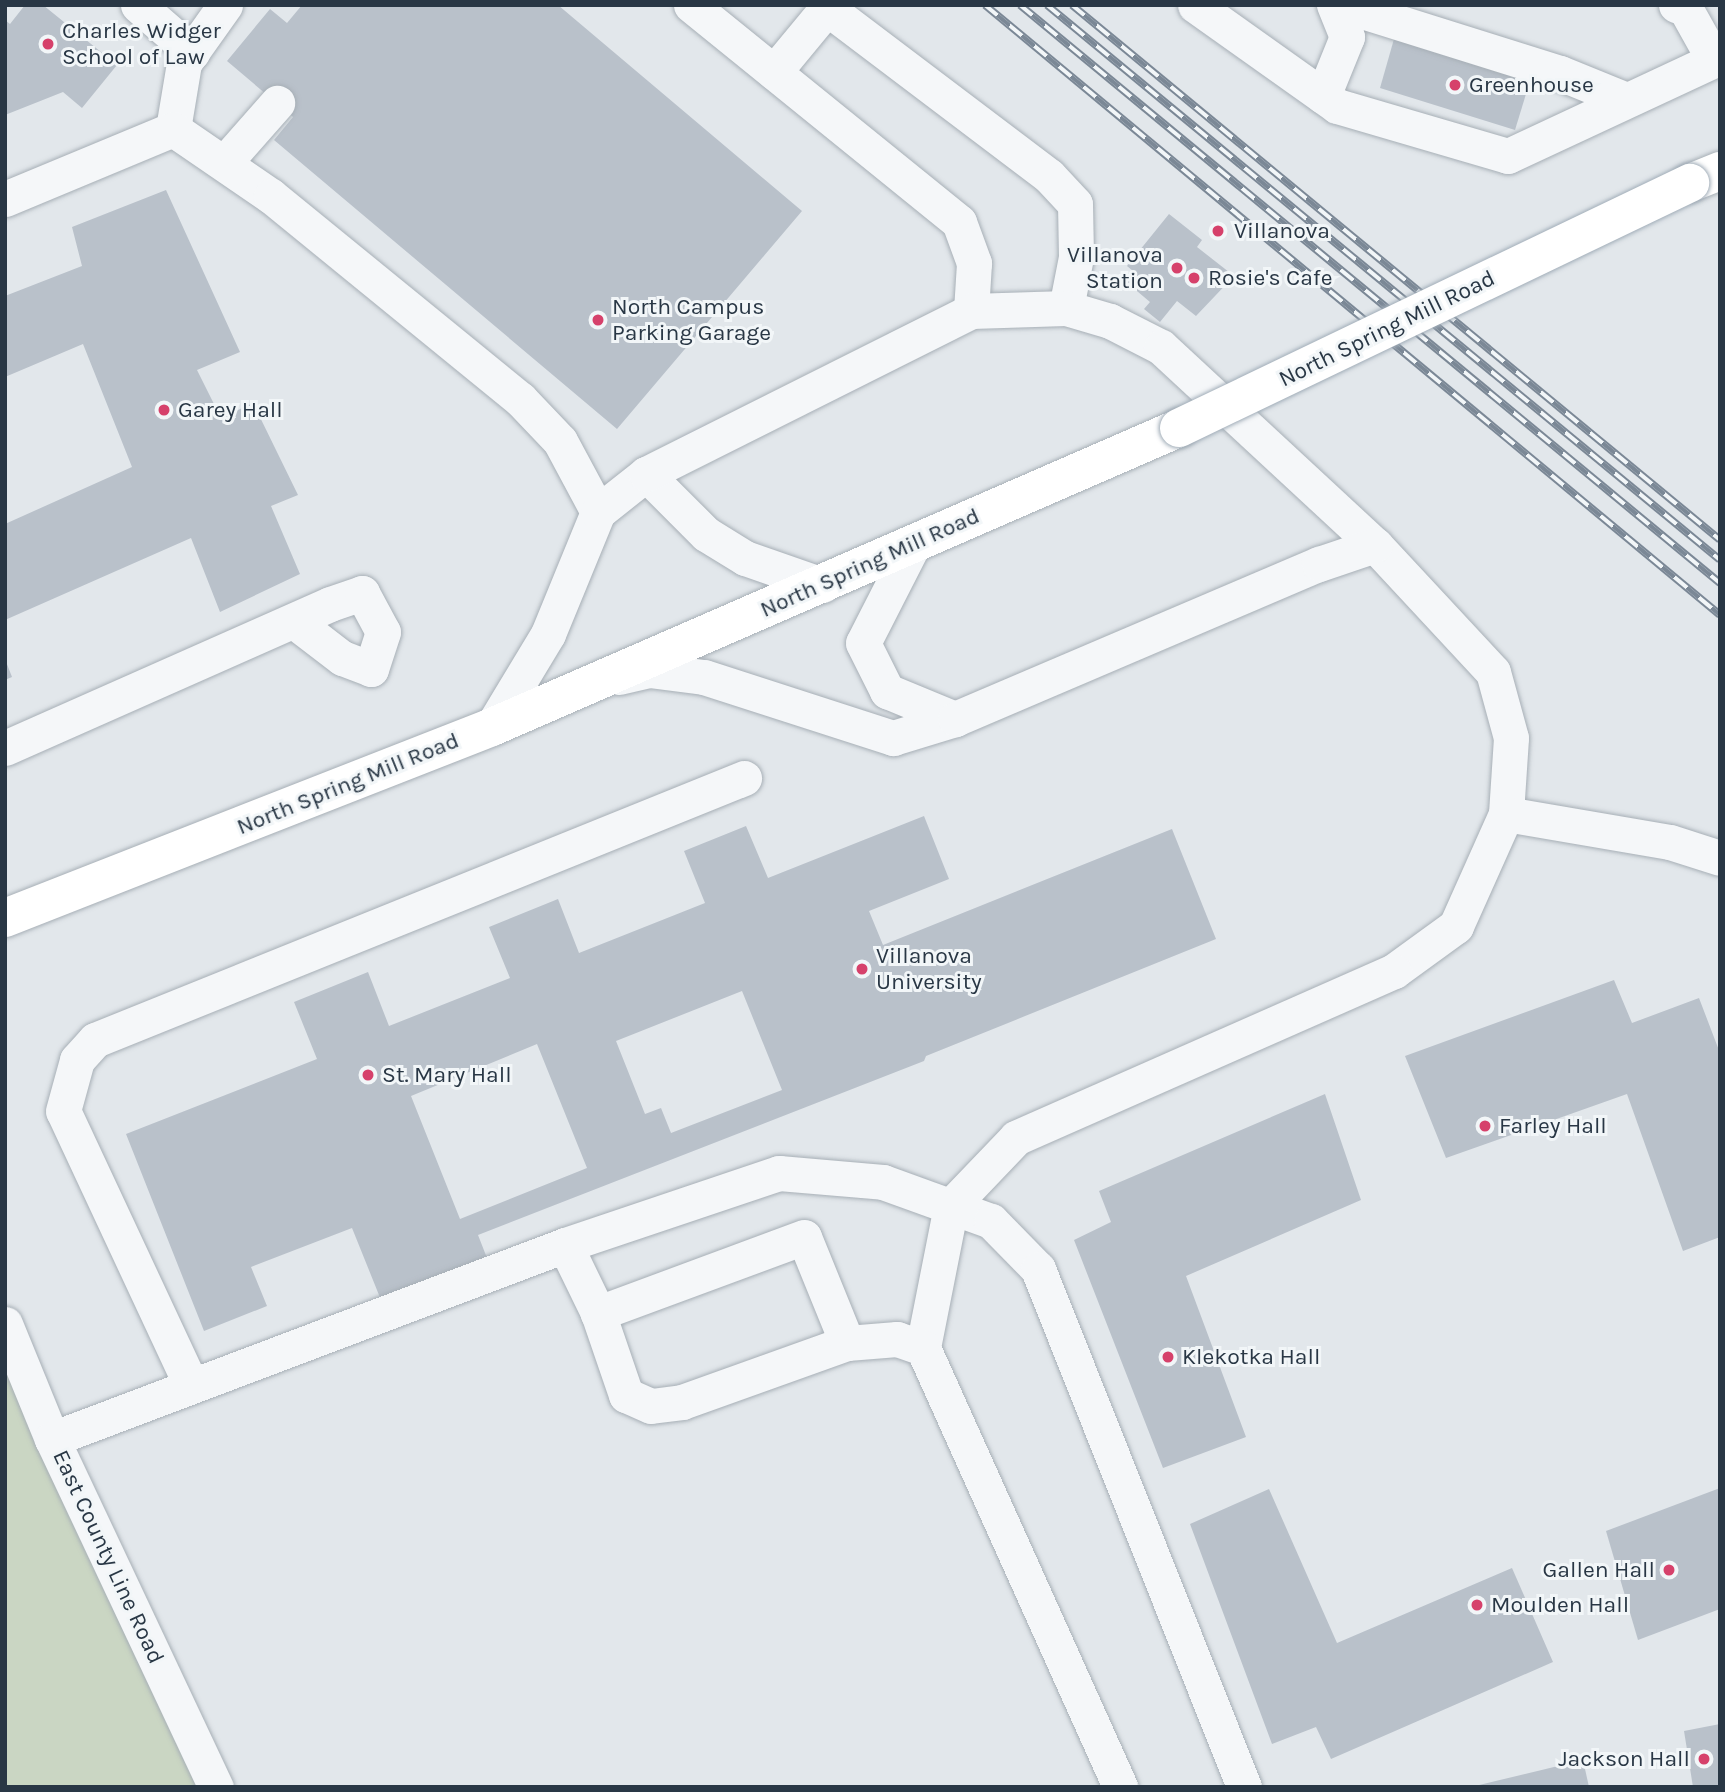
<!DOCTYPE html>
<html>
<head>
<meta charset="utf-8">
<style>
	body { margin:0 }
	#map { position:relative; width:1725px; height:1792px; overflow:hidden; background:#e2e7eb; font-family:Karla,sans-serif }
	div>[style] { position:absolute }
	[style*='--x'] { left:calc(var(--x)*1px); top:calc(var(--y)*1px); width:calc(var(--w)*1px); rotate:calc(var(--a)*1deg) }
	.green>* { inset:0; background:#cad6c3 }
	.building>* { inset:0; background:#b9c1ca }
	.roads { filter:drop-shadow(0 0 2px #a7afb6) drop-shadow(0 0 2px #a7afb6) }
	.minor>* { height:35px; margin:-17.5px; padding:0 17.5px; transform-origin:17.5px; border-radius:17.5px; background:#f5f7f9 }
	.major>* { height:38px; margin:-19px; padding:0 19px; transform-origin:19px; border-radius:19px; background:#fff }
	.rail>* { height:8px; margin-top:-4px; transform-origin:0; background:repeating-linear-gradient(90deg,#f2f6f8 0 16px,#7b8896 0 32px); box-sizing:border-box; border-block:2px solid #7b8896 }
	.bridges { filter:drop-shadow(0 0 2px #a1adb8) drop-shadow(0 0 2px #a1adb8) }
	.major-bridge>* { height:38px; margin:-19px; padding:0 19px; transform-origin:19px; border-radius:19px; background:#fff }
	.dots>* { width:19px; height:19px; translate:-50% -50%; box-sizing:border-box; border:4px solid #f2f6f8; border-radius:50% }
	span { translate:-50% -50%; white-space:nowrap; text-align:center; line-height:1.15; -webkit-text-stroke:6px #f2f6f8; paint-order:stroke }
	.poi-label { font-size:23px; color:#293745 }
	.left { translate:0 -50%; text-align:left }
	.right { translate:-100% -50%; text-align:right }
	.street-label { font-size:23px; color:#293745 }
	.frame { position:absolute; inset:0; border:7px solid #293745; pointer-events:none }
</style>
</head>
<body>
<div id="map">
	<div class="green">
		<div style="clip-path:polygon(5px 1353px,197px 1787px,5px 1787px)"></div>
	</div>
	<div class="building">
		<div style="clip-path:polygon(25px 5px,43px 5px,117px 65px,82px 108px,63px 92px,5px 115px,5px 20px,10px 24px)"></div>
		<div style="clip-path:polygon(302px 5px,558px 5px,802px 211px,617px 429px,274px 140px,293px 117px,227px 61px,270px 9px,287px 23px)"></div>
		<div style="clip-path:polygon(1394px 39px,1530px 81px,1515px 130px,1380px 88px)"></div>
		<div style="clip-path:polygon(166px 190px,240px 352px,197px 370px,221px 418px,253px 403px,298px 495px,271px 506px,300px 574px,220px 612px,191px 538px,5px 620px,5px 524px,132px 467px,83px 344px,5px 377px,5px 296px,82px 266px,72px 227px)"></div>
		<div style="clip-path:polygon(1169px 214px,1202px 240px,1197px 247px,1234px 276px,1196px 316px,1177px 301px,1160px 322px,1144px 309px,1150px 302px,1125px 281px,1133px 271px,1127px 266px)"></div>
		<div style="clip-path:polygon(5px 659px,12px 677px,5px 680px)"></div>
		<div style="clip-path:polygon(evenodd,924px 816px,949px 879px,869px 911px,883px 945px,1172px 829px,1216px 939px,926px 1056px,924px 1061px,478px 1235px,487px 1258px,381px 1300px,352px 1228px,251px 1267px,267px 1306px,204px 1331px,126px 1134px,317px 1059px,294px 1002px,368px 972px,389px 1026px,510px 978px,489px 927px,558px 899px,579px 953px,705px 903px,684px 851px,746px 826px,768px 878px,924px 816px,742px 991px,782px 1090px,671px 1133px,661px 1108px,645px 1114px,616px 1041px,742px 991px,924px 816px,537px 1044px,587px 1168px,460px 1219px,411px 1096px,537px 1044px)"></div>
		<div style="clip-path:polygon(1614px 980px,1632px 1023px,1699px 998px,1720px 1053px,1720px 1237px,1683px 1251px,1627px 1094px,1446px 1158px,1405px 1056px)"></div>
		<div style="clip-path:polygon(1325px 1094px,1361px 1200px,1186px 1276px,1246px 1437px,1163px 1468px,1074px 1240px,1111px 1222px,1099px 1191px)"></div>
		<div style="clip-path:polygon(1720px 1488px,1720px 1609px,1638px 1640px,1606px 1531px)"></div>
		<div style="clip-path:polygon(1269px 1489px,1337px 1643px,1512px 1568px,1553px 1662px,1331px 1759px,1316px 1727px,1272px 1744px,1190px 1524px)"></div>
		<div style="clip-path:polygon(1720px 1724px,1720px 1787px,1693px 1787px,1684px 1731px)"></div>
		<div style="clip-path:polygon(1583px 1760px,1589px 1787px,1476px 1787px,1475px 1786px)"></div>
	</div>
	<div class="roads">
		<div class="minor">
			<div style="--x:138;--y:5;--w:72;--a:41"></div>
			<div style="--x:691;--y:5;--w:345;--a:39"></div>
			<div style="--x:959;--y:222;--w:44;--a:69.9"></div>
			<div style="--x:974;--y:263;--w:48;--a:93.6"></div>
			<div style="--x:1195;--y:5;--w:174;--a:35.4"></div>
			<div style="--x:1337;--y:106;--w:178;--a:16.3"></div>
			<div style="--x:1508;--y:156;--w:234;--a:-25"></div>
			<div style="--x:1343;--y:5;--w:227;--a:17.4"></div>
			<div style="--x:1560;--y:73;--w:71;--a:22.2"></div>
			<div style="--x:1676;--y:5;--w:9;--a:18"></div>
			<div style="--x:1685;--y:8;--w:57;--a:60.8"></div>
			<div style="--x:774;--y:72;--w:83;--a:-50.4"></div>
			<div style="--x:827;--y:8;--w:278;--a:37.1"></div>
			<div style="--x:1049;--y:176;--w:38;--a:47"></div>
			<div style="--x:1075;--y:204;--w:53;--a:88.9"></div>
			<div style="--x:1076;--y:257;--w:52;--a:101.1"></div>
			<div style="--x:1323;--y:96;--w:64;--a:-67.9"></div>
			<div style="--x:1347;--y:37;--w:35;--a:-112"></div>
			<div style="--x:173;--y:129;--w:67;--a:-80.5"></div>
			<div style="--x:184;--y:63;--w:71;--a:-54.7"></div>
			<div style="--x:225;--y:162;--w:79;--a:-48.6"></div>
			<div style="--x:5;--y:199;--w:182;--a:-22.6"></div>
			<div style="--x:173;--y:129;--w:119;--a:34.4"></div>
			<div style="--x:271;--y:196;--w:321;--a:39.2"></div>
			<div style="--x:520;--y:399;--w:58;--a:46.4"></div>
			<div style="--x:560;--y:441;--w:81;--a:61.8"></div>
			<div style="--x:598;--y:512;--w:132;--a:112.3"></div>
			<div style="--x:548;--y:634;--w:109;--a:121.1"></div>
			<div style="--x:646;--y:474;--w:85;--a:45"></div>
			<div style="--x:706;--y:534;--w:46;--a:31.6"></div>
			<div style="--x:745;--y:558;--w:82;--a:19.3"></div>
			<div style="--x:598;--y:512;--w:61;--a:-38.4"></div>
			<div style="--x:646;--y:474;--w:364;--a:-26.6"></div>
			<div style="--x:971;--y:311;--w:95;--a:-1.8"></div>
			<div style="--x:1066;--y:308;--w:46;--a:16.5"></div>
			<div style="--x:1110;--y:321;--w:57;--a:27"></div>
			<div style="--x:1161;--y:347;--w:292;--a:42.8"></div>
			<div style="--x:1375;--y:545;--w:173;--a:47.1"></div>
			<div style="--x:1493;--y:672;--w:68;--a:74.7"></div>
			<div style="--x:1511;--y:738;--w:76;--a:93.8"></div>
			<div style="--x:1506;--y:814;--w:123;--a:114.1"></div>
			<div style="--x:1456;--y:926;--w:77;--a:144"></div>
			<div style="--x:1394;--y:971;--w:413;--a:156.2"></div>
			<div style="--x:1016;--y:1138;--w:94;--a:133.7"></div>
			<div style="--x:951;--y:1206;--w:145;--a:101.2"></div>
			<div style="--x:923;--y:1348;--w:481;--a:65.8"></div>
			<div style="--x:914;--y:543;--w:112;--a:117"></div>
			<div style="--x:863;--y:643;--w:54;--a:63.4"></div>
			<div style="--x:887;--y:691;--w:74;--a:22.4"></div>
			<div style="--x:619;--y:677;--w:31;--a:-13"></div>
			<div style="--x:649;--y:670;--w:55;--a:7.3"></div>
			<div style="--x:704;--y:677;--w:199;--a:17.9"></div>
			<div style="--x:893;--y:738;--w:65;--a:-17"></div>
			<div style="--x:955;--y:719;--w:396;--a:-23.1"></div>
			<div style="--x:1319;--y:564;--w:59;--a:-18.7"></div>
			<div style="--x:5;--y:748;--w:355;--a:-23.9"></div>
			<div style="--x:330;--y:604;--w:34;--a:-19"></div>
			<div style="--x:362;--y:593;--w:44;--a:61.7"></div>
			<div style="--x:383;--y:632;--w:39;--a:108"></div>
			<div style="--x:371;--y:669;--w:31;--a:-159"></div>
			<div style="--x:342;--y:658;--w:61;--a:-142.4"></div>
			<div style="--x:1506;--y:814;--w:166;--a:9.7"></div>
			<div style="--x:1670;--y:842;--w:52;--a:17.7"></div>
			<div style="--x:565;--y:1245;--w:76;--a:64.1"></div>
			<div style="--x:598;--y:1313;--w:87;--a:71.1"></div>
			<div style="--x:626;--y:1395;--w:27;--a:24"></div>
			<div style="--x:651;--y:1406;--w:31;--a:-7"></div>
			<div style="--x:682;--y:1402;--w:175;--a:-19.7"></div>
			<div style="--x:847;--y:1343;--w:114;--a:-112.1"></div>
			<div style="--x:804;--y:1237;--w:220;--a:159.7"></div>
			<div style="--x:5;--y:1324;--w:124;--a:67.8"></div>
			<div style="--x:52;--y:1439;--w:385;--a:64.8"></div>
			<div style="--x:847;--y:1343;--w:50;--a:-4.6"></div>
			<div style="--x:897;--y:1339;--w:28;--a:19"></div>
			<div style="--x:191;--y:1385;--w:302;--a:-115"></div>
			<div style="--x:63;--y:1111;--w:53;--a:-74.6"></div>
			<div style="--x:77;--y:1060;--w:27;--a:-48"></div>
			<div style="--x:95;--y:1040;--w:700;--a:-21.98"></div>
			<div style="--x:52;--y:1439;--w:548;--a:-20.71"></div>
			<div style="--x:565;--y:1245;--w:226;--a:-18.6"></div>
			<div style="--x:779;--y:1173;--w:104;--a:4.9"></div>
			<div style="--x:883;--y:1182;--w:115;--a:19.9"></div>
			<div style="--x:991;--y:1221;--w:67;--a:45.6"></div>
			<div style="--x:1038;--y:1269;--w:557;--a:68.31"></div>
		</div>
		<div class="major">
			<div style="--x:1690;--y:183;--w:32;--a:-22"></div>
			<div style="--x:5;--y:918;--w:523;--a:-21.41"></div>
			<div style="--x:492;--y:727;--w:749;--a:-23.52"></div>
		</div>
	</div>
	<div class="rail">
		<div style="--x:985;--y:5;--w:955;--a:39.69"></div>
		<div style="--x:1020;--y:5;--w:908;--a:39.55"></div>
		<div style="--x:1047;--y:5;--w:872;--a:39.51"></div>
		<div style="--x:1072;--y:5;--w:840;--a:39.54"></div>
	</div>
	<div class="bridges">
		<div class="major-bridge">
			<div style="--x:1179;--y:428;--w:567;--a:-25.62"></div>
		</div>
	</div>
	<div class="dots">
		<div style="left:48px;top:44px;background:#d6416b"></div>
		<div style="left:1455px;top:85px;background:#d6416b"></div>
		<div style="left:1218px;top:231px;background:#d6416b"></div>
		<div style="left:1177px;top:268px;background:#d6416b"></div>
		<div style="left:1194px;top:278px;background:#d6416b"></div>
		<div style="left:598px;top:320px;background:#d6416b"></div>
		<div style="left:164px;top:410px;background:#d6416b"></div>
		<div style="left:862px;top:969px;background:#d6416b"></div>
		<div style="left:368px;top:1075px;background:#d6416b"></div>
		<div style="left:1485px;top:1126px;background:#d6416b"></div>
		<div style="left:1168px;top:1357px;background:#d6416b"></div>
		<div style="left:1669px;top:1570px;background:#d6416b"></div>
		<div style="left:1477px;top:1605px;background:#d6416b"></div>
		<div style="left:1704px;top:1759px;background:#d6416b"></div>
	</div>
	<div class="poi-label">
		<span class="left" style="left:62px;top:44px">Charles Widger<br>School of Law</span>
		<span class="left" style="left:1469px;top:85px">Greenhouse</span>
		<span class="left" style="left:1234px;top:231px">Villanova</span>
		<span class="right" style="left:1163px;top:268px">Villanova<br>Station</span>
		<span class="left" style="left:1208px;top:278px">Rosie's Cafe</span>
		<span class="left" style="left:612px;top:320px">North Campus<br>Parking Garage</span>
		<span class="left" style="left:178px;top:410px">Garey Hall</span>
		<span class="left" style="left:876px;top:969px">Villanova<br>University</span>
		<span class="left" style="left:382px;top:1075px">St. Mary Hall</span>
		<span class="left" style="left:1499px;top:1126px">Farley Hall</span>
		<span class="left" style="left:1182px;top:1357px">Klekotka Hall</span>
		<span class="right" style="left:1655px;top:1570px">Gallen Hall</span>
		<span class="left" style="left:1491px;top:1605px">Moulden Hall</span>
		<span class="right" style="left:1690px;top:1759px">Jackson Hall</span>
	</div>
	<div class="street-label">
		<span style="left:1387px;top:329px;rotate:-26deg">North Spring Mill Road</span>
		<span style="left:870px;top:563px;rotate:-24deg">North Spring Mill Road</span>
		<span style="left:348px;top:784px;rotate:-22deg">North Spring Mill Road</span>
		<span style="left:108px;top:1557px;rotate:65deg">East County Line Road</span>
	</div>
	<div class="frame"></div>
</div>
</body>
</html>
